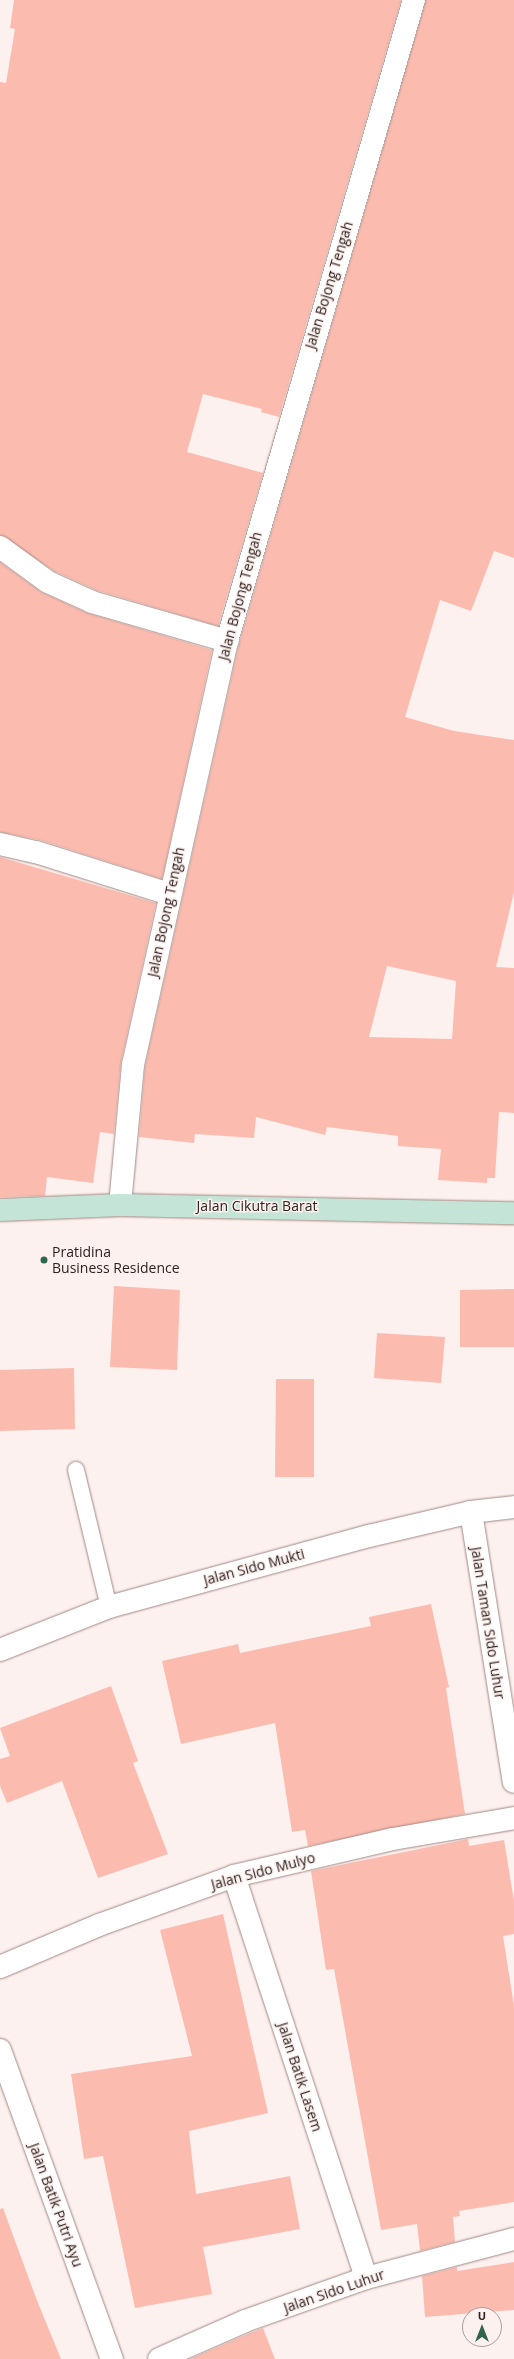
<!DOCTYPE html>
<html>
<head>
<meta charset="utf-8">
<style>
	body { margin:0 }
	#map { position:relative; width:514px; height:2359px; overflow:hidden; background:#fdf1ef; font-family:"Open Sans",sans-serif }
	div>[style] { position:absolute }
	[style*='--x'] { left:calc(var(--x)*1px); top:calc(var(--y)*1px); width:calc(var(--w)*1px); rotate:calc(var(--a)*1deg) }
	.building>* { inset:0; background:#fcbbaf }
	.roads { filter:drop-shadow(0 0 1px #a28883) drop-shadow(0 0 1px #a28883) }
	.service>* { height:16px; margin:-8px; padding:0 8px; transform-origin:8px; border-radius:8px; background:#fff }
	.minor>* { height:22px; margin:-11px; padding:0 11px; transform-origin:11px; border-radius:11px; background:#fff }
	.secondary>* { height:22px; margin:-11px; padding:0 11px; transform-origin:11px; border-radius:11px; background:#c3e4d6 }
	.dots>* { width:11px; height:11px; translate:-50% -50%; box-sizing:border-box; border:2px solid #fdf1ef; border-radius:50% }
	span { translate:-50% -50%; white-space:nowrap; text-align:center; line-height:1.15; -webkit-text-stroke:3px #fdf1ef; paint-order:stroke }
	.street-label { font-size:14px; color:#2c2220 }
	.poi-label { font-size:14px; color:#2c2220 }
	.left { translate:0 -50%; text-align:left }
	.north { position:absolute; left:462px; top:2307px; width:40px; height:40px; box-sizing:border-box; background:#fdf1ef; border:1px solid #a99e9c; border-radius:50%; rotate:0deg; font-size:11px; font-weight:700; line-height:16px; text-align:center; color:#2c2220 }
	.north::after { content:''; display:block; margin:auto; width:14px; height:18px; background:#2f654c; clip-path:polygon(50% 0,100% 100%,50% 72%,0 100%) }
</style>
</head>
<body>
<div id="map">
	<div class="building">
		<div style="clip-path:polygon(14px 0,401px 0,279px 417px,261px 412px,262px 409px,203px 394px,187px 452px,263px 473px,218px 626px,96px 590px,54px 571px,0 535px,0 82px,6px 83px,15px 29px,10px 28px)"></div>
		<div style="clip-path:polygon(evenodd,426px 0,514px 0,514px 558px,494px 551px,471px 611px,440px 600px,405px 717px,454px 731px,514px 740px,514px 892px,496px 967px,514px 968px,514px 1113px,499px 1112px,495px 1178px,487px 1178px,487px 1183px,438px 1180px,441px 1149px,398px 1146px,398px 1136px,327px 1127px,325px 1135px,256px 1117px,254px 1138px,195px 1134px,194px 1143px,139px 1137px,145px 1067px,239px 644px,426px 0,387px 966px,456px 981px,452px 1039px,369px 1037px,387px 966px)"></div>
		<div style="clip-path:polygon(0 562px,41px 592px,87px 613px,212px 650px,162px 879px,40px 840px,0 832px)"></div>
		<div style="clip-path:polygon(0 857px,156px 903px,121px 1062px,114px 1134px,100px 1132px,93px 1183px,47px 1177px,45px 1196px,0 1197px)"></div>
		<div style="clip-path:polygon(114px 1286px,180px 1290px,177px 1370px,110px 1367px)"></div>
		<div style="clip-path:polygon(514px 1289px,514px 1347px,460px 1347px,460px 1290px)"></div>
		<div style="clip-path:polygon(377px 1333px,445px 1337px,441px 1383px,374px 1378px)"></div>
		<div style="clip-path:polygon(74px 1368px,75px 1429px,0 1431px,0 1370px)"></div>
		<div style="clip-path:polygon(276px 1379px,314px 1379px,314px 1477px,275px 1477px)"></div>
		<div style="clip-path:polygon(431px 1604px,449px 1687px,446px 1688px,465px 1814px,308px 1846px,305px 1830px,292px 1832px,275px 1723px,181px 1744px,162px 1661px,238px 1644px,240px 1653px,371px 1626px,369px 1617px)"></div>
		<div style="clip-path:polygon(111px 1686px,138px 1761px,133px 1763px,168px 1854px,98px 1878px,62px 1781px,7px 1803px,0 1786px,0 1759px,10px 1756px,0 1728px)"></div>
		<div style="clip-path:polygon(468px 1839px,469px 1846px,504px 1840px,514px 1901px,514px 1934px,503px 1936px,514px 2006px,514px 2202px,459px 2211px,460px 2216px,453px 2217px,455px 2242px,420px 2251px,417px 2224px,381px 2230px,334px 1969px,326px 1970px,311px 1871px)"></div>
		<div style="clip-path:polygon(223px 1914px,268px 2113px,189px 2131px,196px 2194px,290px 2176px,300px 2229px,203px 2247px,212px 2294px,135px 2308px,103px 2156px,84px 2159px,71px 2074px,192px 2056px,160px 1930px)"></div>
		<div style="clip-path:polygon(3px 2208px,36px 2298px,61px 2359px,0 2359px,0 2209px)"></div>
		<div style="clip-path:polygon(514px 2262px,514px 2310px,425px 2317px,422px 2276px,457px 2267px,457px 2271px)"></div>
		<div style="clip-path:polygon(263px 2328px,275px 2359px,190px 2359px,250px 2333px)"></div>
	</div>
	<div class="roads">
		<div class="service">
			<div style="--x:76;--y:1470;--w:141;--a:76.5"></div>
		</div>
		<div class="minor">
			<div style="--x:0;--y:547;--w:59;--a:36.1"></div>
			<div style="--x:48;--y:582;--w:48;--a:24.4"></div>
			<div style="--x:92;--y:602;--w:141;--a:16.1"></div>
			<div style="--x:0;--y:844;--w:37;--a:13"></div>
			<div style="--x:36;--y:852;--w:139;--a:17.5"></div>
			<div style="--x:120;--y:1205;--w:141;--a:-84.7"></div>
			<div style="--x:133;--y:1065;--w:434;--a:-77.5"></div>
			<div style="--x:227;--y:641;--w:668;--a:-73.74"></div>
			<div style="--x:471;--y:1512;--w:273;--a:81"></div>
			<div style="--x:0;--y:1650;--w:117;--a:-21.5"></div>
			<div style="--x:109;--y:1607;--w:270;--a:-15.3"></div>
			<div style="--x:369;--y:1536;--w:105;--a:-13.2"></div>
			<div style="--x:471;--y:1512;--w:43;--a:-6.6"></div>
			<div style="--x:234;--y:1876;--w:423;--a:71.8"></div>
			<div style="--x:0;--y:1967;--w:108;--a:-23"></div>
			<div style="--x:99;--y:1925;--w:144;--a:-19.9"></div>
			<div style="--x:234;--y:1876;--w:163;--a:-13.1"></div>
			<div style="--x:393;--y:1839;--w:123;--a:-9.8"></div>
			<div style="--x:0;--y:2050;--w:329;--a:70.1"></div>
			<div style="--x:159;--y:2359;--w:94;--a:-23.8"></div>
			<div style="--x:245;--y:2321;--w:128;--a:-19.6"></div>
			<div style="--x:366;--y:2278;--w:153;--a:-14.8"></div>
		</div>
		<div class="secondary">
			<div style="--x:0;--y:1210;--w:120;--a:-2.4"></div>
			<div style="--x:120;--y:1205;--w:394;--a:1.2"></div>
		</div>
	</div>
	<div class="dots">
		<div style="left:44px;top:1260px;background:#2f654c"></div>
	</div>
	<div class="street-label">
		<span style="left:329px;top:285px;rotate:-73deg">Jalan Bojong Tengah</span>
		<span style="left:240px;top:596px;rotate:-75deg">Jalan Bojong Tengah</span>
		<span style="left:166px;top:912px;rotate:-78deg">Jalan Bojong Tengah</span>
		<span style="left:257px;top:1206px">Jalan Cikutra Barat</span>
		<span style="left:254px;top:1567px;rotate:-15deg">Jalan Sido Mukti</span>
		<span style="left:488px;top:1623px;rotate:81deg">Jalan Taman Sido Luhur</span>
		<span style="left:263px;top:1871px;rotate:-15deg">Jalan Sido Mulyo</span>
		<span style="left:300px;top:2077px;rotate:72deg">Jalan Batik Lasem</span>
		<span style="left:56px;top:2205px;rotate:70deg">Jalan Batik Putri Ayu</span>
		<span style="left:334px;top:2291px;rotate:-19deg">Jalan Sido Luhur</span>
	</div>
	<div class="poi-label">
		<span class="left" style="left:52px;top:1260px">Pratidina<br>Business Residence</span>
	</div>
	<div class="north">U</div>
</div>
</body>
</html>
